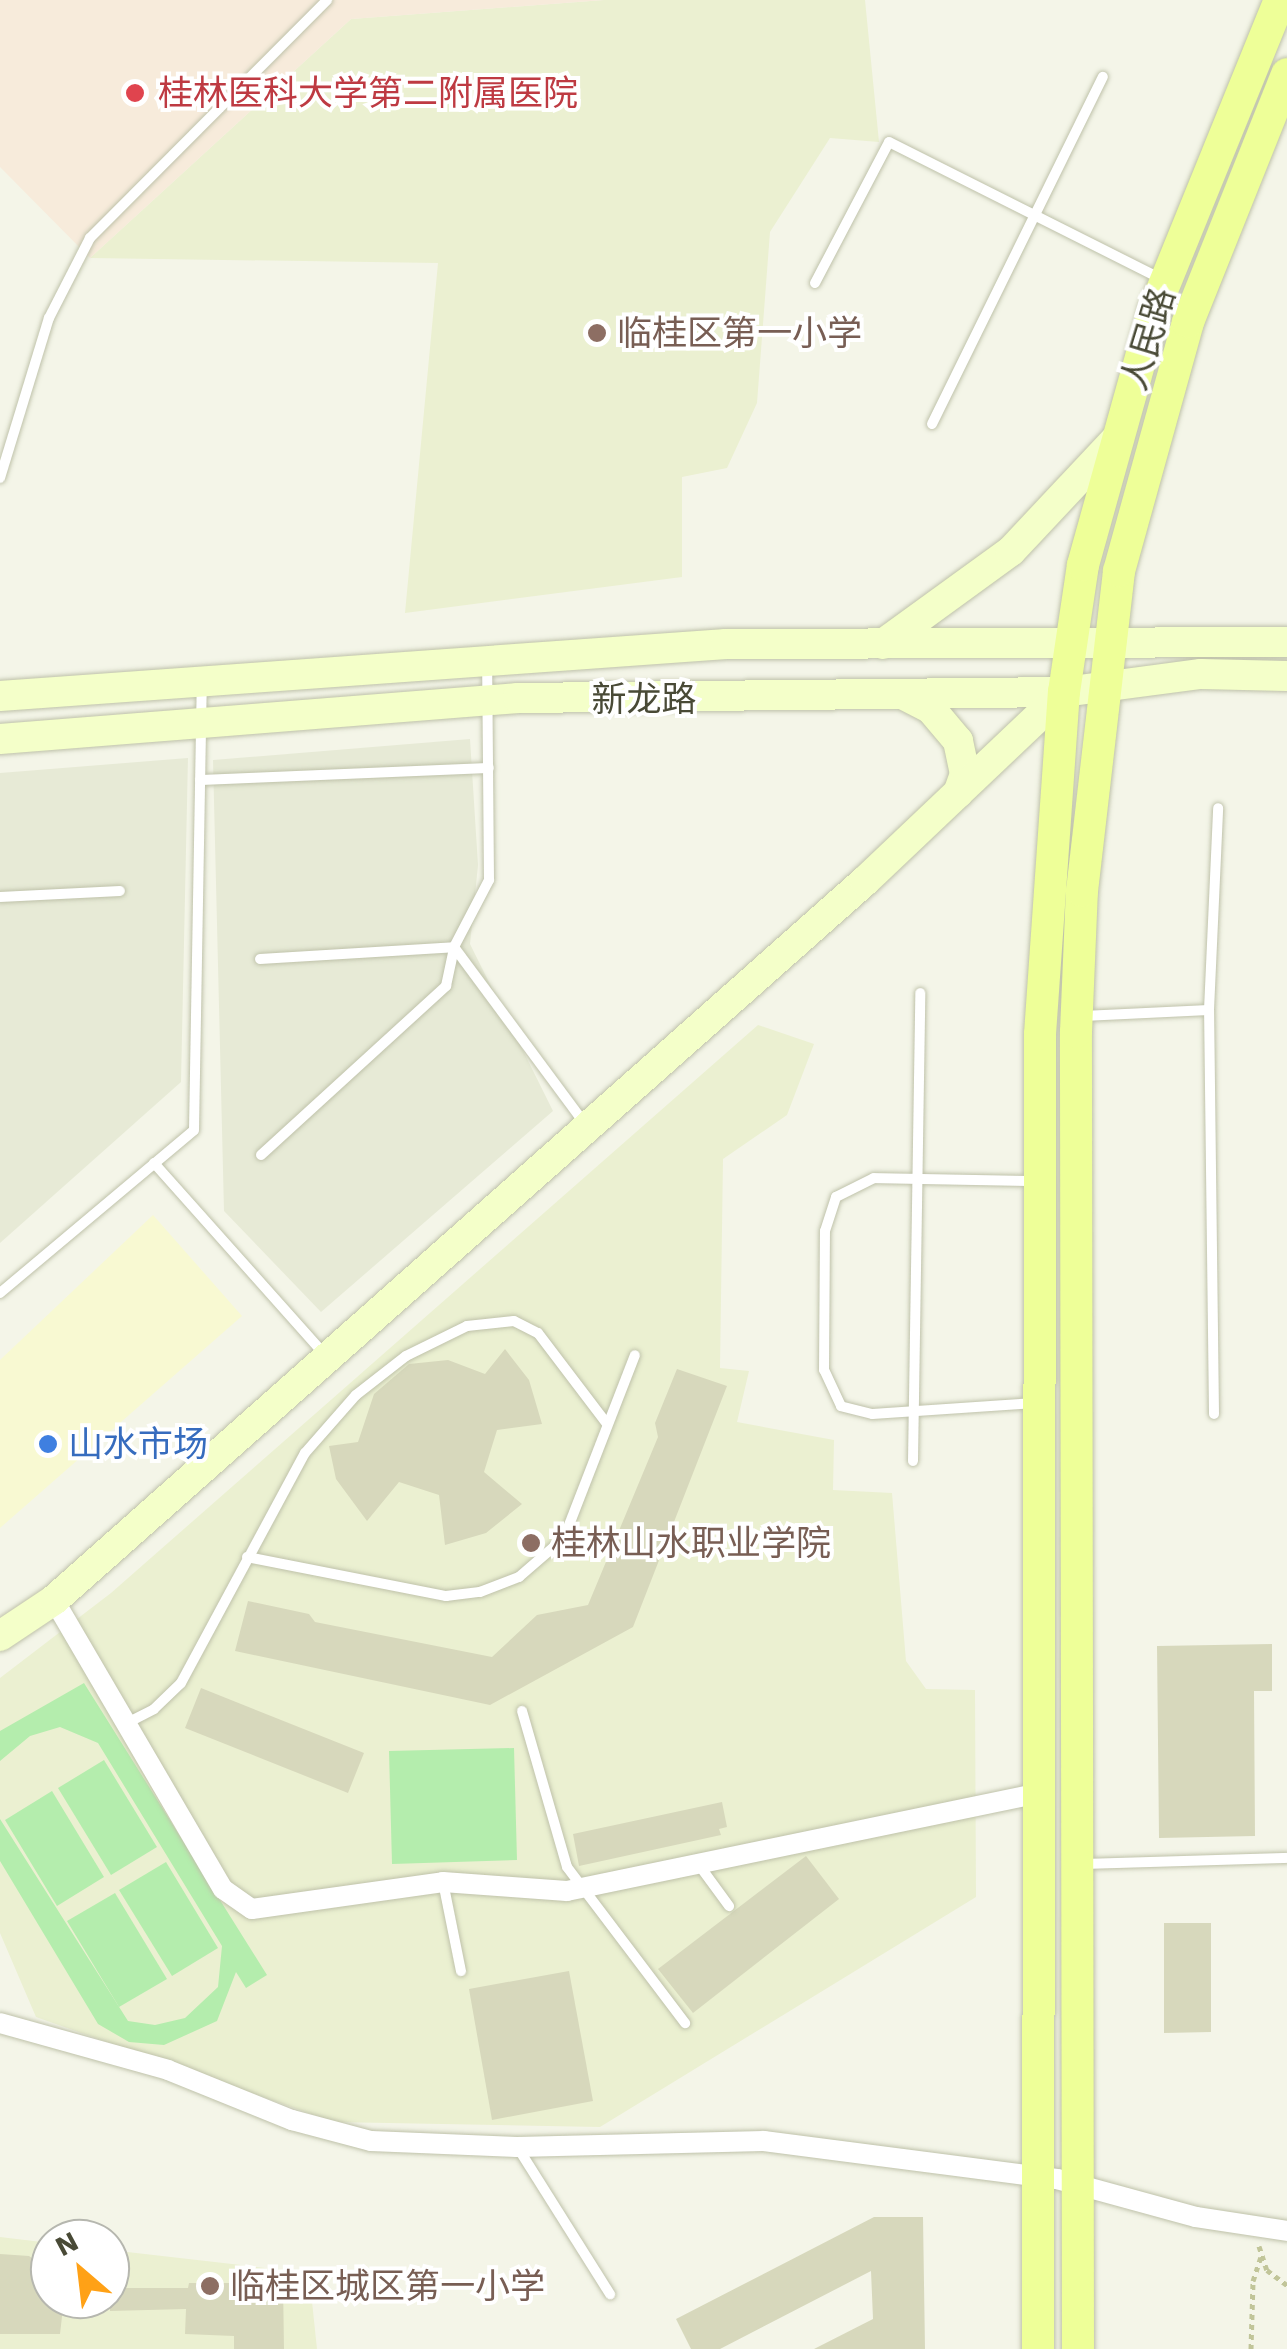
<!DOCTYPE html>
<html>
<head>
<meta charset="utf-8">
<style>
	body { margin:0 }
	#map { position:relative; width:1287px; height:2349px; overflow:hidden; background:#f4f5e8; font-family:"Work Sans","Noto Sans SC",sans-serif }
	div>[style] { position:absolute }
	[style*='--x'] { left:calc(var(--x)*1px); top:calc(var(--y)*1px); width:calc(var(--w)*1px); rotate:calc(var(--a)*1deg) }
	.residential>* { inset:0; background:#e7ead6 }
	.commercial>* { inset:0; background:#f8f9d2 }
	.education>* { inset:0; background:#ebf0d1 }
	.medical>* { inset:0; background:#f7ebdb }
	.green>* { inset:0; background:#b4edad }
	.building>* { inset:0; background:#d7d8bc }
	.path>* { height:5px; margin-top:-2.5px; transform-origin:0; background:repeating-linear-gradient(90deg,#c1c599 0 5px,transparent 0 10px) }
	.roads { filter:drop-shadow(0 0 2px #bfc2aa) drop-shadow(0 0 2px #bfc2aa) }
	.lane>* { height:10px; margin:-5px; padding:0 5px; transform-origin:5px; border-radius:5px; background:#fff }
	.street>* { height:20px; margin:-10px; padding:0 10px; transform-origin:10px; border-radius:10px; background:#fff }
	.secondary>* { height:30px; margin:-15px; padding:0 15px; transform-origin:15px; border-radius:15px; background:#f4ffc9 }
	.primary>* { height:32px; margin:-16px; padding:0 16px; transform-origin:16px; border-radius:16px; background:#eeff98 }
	.dots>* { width:28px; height:28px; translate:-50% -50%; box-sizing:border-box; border:5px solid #fff; border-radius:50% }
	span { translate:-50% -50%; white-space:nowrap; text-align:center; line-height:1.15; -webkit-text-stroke:8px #fff; paint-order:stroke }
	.health-label { font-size:35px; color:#be3a42 }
	.left { translate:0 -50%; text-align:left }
	.education-label { font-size:35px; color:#785e54 }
	.street-label { font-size:35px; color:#494a36 }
	.shop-label { font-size:35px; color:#366cbe }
	.north { position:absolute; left:30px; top:2219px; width:100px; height:100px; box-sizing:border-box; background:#fff; border:2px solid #b6b7af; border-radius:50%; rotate:332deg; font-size:28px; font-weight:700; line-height:40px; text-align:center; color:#494a36 }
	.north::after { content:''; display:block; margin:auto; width:35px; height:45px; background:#ffa116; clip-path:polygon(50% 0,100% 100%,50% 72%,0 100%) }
</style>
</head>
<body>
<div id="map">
	<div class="residential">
		<div style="clip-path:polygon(470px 739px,478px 865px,470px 944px,553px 1111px,321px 1312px,224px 1211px,213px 760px)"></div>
		<div style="clip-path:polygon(188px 758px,181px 1082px,0 1243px,0 773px)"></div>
	</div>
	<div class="commercial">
		<div style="clip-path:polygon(153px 1215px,242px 1316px,0 1528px,0 1360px)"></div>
	</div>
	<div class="education">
		<div style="clip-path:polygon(604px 0,865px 0,879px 142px,830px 138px,770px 232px,757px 403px,727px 468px,682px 477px,682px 577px,405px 613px,438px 263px,90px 258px,351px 19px)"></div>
		<div style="clip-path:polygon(758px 1025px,814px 1044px,787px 1115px,723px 1159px,720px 1368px,749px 1371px,737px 1422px,834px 1440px,833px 1490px,892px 1493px,906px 1661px,926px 1689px,975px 1690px,976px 1897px,600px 2127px,334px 2122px,36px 2017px,0 1933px,0 1678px,111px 1593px)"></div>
		<div style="clip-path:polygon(0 2237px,50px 2243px,50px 2299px,110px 2299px,110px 2250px,309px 2273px,317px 2349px,0 2349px)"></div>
	</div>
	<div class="medical">
		<div style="clip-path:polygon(0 0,604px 0,351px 19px,90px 258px,0 167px)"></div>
	</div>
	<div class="green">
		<div style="clip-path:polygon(84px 1683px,267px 1975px,246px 1988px,236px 1972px,217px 2021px,164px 2045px,129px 2042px,98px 2024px,0 1861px,0 1819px,128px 2021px,155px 2025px,185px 2018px,218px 1987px,222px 1946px,98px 1743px,60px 1727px,30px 1736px,0 1761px,0 1731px)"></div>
		<div style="clip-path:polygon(514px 1748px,517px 1860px,392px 1864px,389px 1751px)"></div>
		<div style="clip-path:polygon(104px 1760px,157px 1847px,111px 1875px,58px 1788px)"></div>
		<div style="clip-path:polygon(52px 1791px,104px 1877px,57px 1906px,5px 1820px)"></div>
		<div style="clip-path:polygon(166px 1862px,218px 1948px,172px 1976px,119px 1890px)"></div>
		<div style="clip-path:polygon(115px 1893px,167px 1979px,119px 2007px,67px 1921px)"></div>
	</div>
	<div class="building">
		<div style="clip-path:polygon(505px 1349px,529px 1380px,542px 1424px,497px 1430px,484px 1472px,522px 1504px,486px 1533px,445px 1545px,439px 1495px,399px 1482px,367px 1521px,336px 1479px,329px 1446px,358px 1442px,374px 1394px,409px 1364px,448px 1360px,485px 1374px)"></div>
		<div style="clip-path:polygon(677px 1369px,727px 1386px,633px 1627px,490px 1705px,235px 1651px,248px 1601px,309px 1614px,315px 1622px,492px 1657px,537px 1615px,588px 1605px,658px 1437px,655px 1423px)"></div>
		<div style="clip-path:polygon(1272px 1644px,1272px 1691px,1254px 1691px,1255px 1836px,1159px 1838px,1157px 1646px)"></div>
		<div style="clip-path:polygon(201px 1688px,364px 1753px,348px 1793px,185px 1728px)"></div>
		<div style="clip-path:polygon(722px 1802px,727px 1827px,719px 1829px,721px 1835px,579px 1866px,573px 1834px)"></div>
		<div style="clip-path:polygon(806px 1856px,839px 1899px,693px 2013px,658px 1969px)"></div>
		<div style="clip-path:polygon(1164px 1923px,1211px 1923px,1211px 2032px,1164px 2033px)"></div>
		<div style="clip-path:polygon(569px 1971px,593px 2101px,492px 2120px,469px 1989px)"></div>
		<div style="clip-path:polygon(874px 2217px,923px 2217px,925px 2349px,814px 2349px,873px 2319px,871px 2271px,720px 2349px,691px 2349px,676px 2319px)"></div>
		<div style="clip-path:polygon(0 2254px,29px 2256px,50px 2270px,50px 2299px,64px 2299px,60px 2334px,0 2334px)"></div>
		<div style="clip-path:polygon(189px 2283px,283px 2283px,284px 2349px,234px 2349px,234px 2336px,185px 2334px,186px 2309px,110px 2311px,110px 2288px,188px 2288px)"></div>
	</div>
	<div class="path">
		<div style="--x:1259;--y:2246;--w:25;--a:72"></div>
		<div style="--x:1267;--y:2270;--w:25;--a:37"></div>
		<div style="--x:1251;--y:2349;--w:68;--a:-88.3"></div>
		<div style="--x:1253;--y:2281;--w:25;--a:-72"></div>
	</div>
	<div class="roads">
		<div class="lane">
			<div style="--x:815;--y:283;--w:159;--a:-62.3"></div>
			<div style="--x:889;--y:142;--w:305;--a:26.7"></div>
			<div style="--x:932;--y:424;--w:387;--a:-63.8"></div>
			<div style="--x:0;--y:478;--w:167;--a:-73"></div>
			<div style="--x:49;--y:318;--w:90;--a:-62.9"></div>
			<div style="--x:90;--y:238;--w:336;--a:-45.1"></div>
			<div style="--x:200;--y:780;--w:289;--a:-2.4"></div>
			<div style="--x:0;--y:897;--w:120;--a:-2.9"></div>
			<div style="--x:454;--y:947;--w:219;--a:53.5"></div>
			<div style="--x:260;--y:959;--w:194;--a:-3.5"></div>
			<div style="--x:454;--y:947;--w:76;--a:-62.4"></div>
			<div style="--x:489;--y:880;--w:217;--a:-90.5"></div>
			<div style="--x:1083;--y:1016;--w:126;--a:-2.7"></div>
			<div style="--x:261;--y:1155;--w:251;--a:-42.4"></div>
			<div style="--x:446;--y:986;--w:40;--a:-78"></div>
			<div style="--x:154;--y:1163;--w:259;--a:48.3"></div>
			<div style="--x:0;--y:1293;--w:253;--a:-40"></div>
			<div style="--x:194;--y:1130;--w:444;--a:-89"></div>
			<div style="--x:1035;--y:1403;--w:163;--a:176.1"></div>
			<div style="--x:872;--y:1414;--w:32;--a:-166"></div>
			<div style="--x:841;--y:1406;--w:40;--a:-115"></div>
			<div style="--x:824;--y:1370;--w:139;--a:-89.6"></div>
			<div style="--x:825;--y:1231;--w:36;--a:-72"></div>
			<div style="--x:836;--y:1197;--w:42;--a:-26.6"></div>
			<div style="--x:874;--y:1178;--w:162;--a:1.1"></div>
			<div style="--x:1214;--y:1414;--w:404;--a:-90.7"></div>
			<div style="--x:1209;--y:1010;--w:202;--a:-87.4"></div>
			<div style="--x:913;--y:1461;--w:468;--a:-89.1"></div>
			<div style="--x:247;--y:1557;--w:203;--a:11.1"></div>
			<div style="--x:446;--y:1596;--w:34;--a:-7"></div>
			<div style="--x:480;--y:1592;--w:42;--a:-21"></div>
			<div style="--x:519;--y:1577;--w:60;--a:-40.9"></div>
			<div style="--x:564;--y:1538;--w:196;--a:-68.8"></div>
			<div style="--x:522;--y:1711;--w:162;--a:73.9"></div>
			<div style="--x:567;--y:1867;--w:196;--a:52.9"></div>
			<div style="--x:127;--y:1723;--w:30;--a:-27"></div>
			<div style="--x:154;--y:1709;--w:37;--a:-44"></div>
			<div style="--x:181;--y:1683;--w:261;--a:-61.7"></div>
			<div style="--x:305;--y:1453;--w:77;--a:-48.7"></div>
			<div style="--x:356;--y:1395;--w:63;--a:-38"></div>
			<div style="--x:406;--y:1356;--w:68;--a:-26.2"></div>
			<div style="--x:467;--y:1326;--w:47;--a:-6.1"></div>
			<div style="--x:514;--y:1321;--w:27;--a:27"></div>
			<div style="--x:538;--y:1333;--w:114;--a:52.8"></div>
			<div style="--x:1080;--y:1864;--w:207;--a:-1.7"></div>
			<div style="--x:699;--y:1865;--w:51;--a:53.8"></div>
			<div style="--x:443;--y:1882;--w:91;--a:78.6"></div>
			<div style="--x:518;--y:2148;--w:173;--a:57.8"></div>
		</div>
		<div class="street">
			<div style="--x:54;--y:1600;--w:335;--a:59.7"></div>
			<div style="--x:223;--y:1889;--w:35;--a:35"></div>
			<div style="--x:252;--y:1909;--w:193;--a:-8"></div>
			<div style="--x:443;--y:1882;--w:124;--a:4.2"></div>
			<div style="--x:567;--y:1891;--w:484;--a:-11.7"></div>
			<div style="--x:0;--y:2023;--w:174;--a:15.6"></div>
			<div style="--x:168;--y:2070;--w:134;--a:22"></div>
			<div style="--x:292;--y:2120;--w:82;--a:14.9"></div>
			<div style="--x:371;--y:2141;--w:146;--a:2.4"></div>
			<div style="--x:517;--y:2147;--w:247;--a:-1.4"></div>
			<div style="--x:764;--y:2141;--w:295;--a:7.4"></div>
			<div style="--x:1057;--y:2179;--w:144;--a:15.3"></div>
			<div style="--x:1196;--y:2217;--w:92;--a:8.7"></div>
		</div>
		<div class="secondary">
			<div style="--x:883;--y:644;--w:158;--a:-36"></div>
			<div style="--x:1011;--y:551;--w:156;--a:-46.8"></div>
			<div style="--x:904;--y:695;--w:30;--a:27"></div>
			<div style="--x:931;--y:709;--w:42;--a:49.8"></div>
			<div style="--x:958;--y:741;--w:34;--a:78"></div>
			<div style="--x:965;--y:774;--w:20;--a:110"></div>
			<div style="--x:0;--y:696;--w:728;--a:-4.1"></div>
			<div style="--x:726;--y:644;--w:561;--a:-0.2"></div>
			<div style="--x:0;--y:739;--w:520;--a:-4.53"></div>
			<div style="--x:518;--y:698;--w:546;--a:-0.63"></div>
			<div style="--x:1064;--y:692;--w:138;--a:-7.5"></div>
			<div style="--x:1201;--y:674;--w:86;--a:1.3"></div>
			<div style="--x:0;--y:1636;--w:65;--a:-33.7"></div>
			<div style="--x:54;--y:1600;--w:1084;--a:-41.56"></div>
			<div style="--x:865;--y:881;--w:274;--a:-43.5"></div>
		</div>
		<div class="primary">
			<div style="--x:1038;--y:2349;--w:1315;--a:-89.91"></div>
			<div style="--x:1040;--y:1034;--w:343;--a:-86"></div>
			<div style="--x:1064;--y:692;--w:128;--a:-81.5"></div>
			<div style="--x:1083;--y:565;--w:265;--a:-74.4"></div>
			<div style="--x:1154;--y:310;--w:335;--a:-67.9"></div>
			<div style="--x:1078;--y:2349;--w:1317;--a:-90.09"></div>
			<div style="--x:1076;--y:1032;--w:141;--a:-87.6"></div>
			<div style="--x:1082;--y:891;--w:322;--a:-83.4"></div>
			<div style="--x:1119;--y:571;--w:258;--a:-74.5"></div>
			<div style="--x:1188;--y:322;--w:267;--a:-68.2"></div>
		</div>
	</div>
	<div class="dots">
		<div style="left:135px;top:93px;background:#e0444e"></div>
		<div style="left:597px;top:333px;background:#8d6e63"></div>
		<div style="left:48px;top:1444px;background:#3f7fe0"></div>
		<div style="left:531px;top:1543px;background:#8d6e63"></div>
		<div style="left:210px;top:2286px;background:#8d6e63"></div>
	</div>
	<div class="health-label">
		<span class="left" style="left:158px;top:93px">桂林医科大学第二附属医院</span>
	</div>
	<div class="education-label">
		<span class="left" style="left:617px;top:333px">临桂区第一小学</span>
		<span class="left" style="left:551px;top:1543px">桂林山水职业学院</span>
		<span class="left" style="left:230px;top:2286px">临桂区城区第一小学</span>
	</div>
	<div class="street-label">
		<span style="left:1148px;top:339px;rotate:-73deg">人民路</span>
		<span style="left:644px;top:699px">新龙路</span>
	</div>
	<div class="shop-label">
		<span class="left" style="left:68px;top:1444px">山水市场</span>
	</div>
	<div class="north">N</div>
</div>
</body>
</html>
